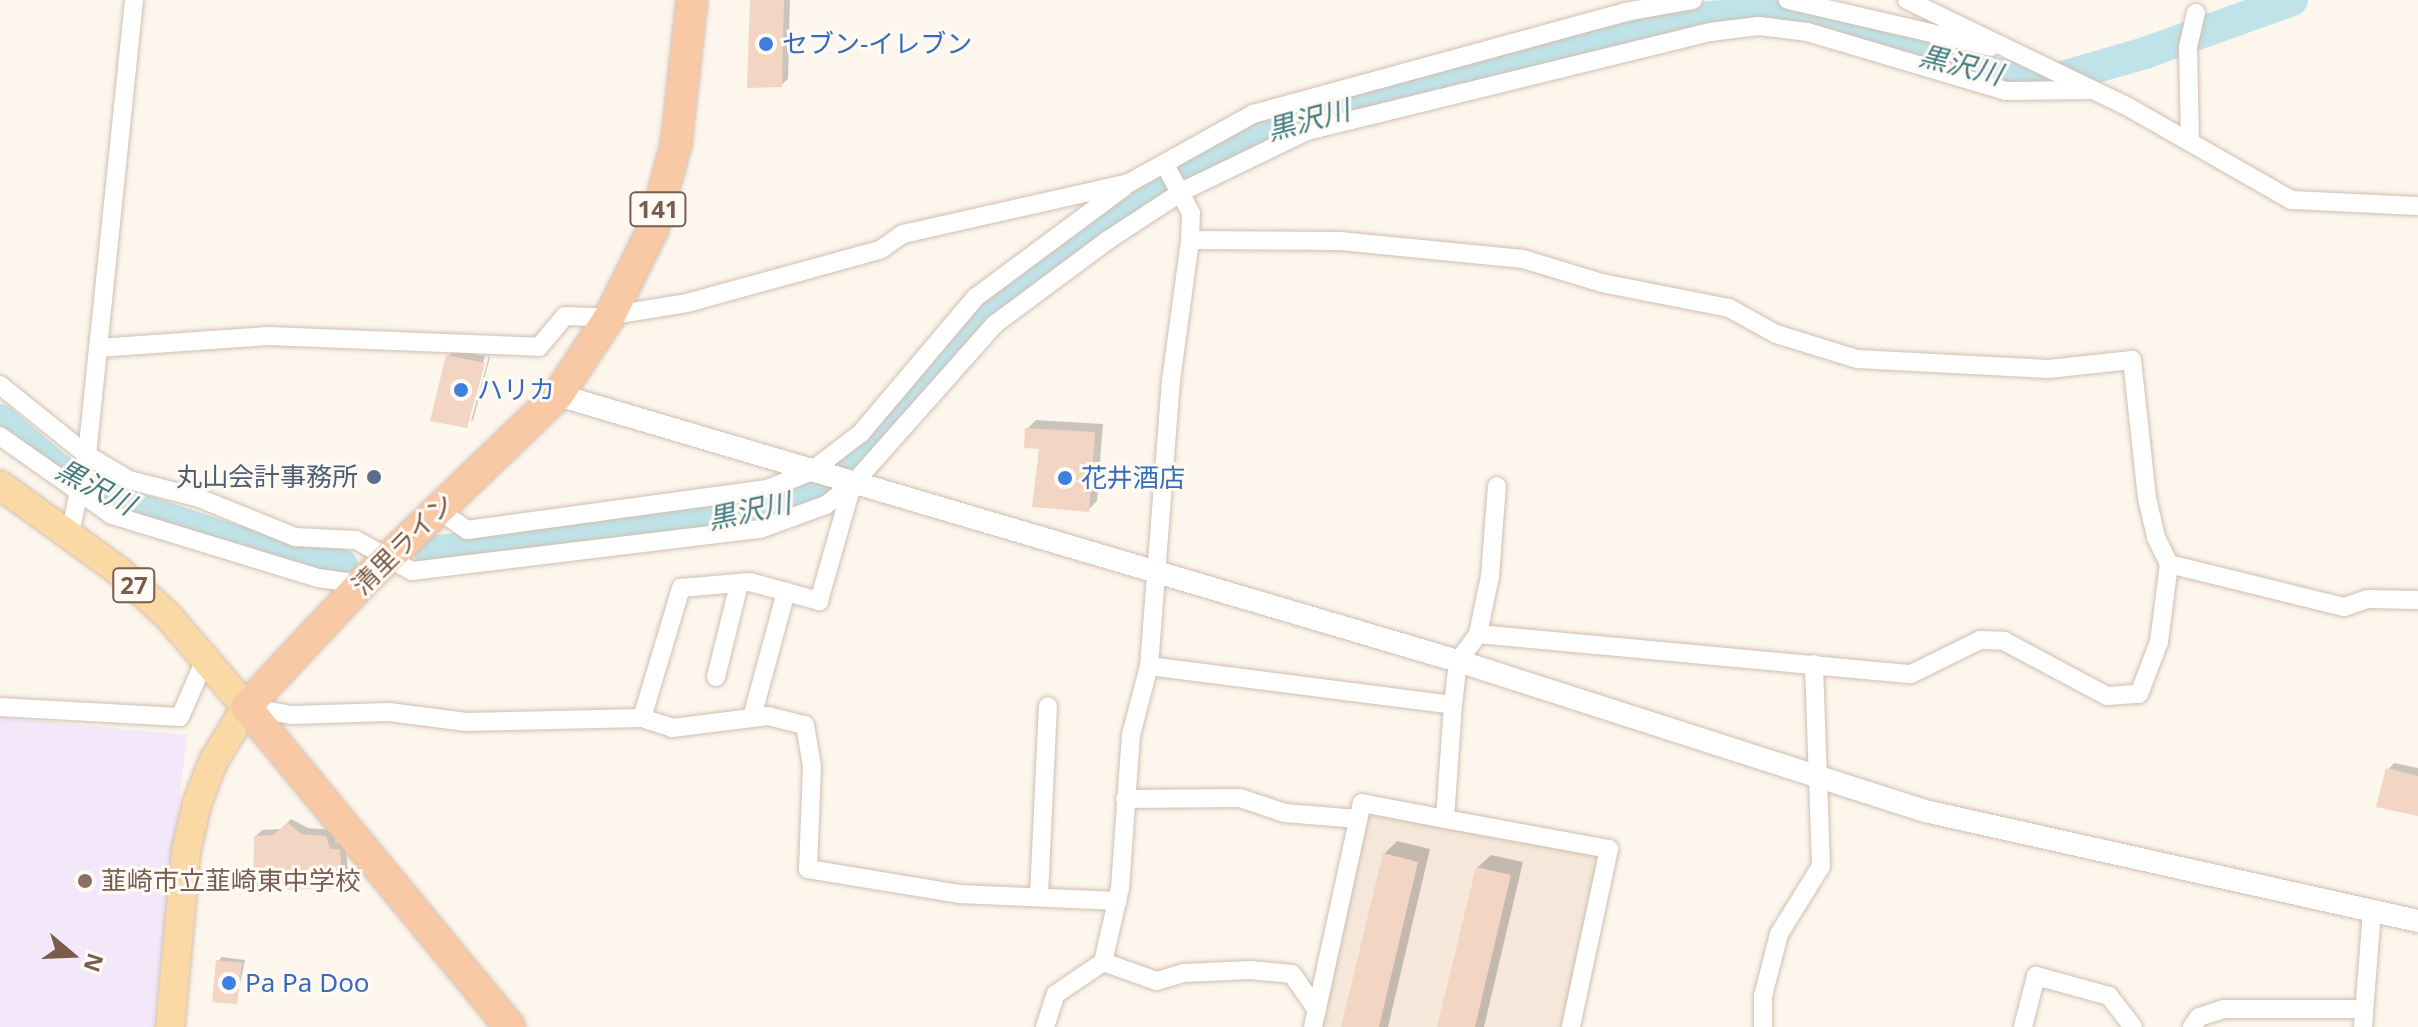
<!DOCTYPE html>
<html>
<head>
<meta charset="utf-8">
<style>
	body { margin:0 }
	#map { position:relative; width:2418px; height:1027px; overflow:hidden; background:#fdf6ec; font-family:"Noto Sans","Noto Sans JP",sans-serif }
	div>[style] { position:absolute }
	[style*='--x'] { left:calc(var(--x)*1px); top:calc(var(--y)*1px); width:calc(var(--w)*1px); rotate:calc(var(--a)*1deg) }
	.residential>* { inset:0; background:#f5e8da }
	.education>* { inset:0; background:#f3e8fa }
	.shadow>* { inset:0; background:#0003 }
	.river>* { height:32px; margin:-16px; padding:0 16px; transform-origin:16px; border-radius:16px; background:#bfe3e8 }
	.building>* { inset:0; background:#f3d5c3 }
	.roads { filter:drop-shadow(0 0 2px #d1beb0) drop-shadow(0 0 2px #d1beb0) }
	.minor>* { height:18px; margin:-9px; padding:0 9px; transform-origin:9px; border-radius:9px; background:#fff }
	.tertiary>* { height:22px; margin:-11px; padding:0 11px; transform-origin:11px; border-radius:11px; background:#fff }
	.primary>* { height:28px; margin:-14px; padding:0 14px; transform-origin:14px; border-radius:14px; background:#fbd9a5 }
	.trunk>* { height:30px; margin:-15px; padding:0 15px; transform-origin:15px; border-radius:15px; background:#f9c8a4 }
	.dots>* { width:22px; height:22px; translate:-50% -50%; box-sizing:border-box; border:4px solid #fffaf3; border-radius:50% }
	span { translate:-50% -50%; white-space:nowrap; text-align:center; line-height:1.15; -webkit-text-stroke:6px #fffaf3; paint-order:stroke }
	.shield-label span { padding:2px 6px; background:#fffaf3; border:2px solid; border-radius:6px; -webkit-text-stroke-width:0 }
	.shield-label { font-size:24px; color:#7a5c4d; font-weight:700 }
	.shop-label { font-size:26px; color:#366cbe }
	.left { translate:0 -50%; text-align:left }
	.service-label { font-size:26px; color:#4e5e75 }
	.right { translate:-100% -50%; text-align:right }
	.street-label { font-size:26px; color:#7a5c4d }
	.education-label { font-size:26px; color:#785e54 }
	.water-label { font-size:28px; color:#437c86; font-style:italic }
	.north { position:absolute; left:32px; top:915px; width:80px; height:80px; -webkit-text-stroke:6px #fffaf3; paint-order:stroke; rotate:109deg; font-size:22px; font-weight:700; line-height:32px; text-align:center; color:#7a5c4d }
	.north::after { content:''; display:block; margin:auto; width:28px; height:36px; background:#7a5c4d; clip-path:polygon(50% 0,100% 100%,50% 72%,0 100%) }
</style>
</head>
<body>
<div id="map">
	<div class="residential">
		<div style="clip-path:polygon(1369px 812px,1600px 856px,1563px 1027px,1320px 1027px)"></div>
	</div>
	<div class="education">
		<div style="clip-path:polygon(0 717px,187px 735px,153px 1027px,0 1027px)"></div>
	</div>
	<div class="shadow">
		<div style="clip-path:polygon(752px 0,790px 0,788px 79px,781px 85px)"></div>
		<div style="clip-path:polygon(455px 350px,485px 356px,466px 426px,448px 356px)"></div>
		<div style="clip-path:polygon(490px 357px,473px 420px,471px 421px,489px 356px)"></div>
		<div style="clip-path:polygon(1036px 420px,1103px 424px,1097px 501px,1088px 510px,1027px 429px)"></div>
		<div style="clip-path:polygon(2394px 763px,2418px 768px,2418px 814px,2388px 770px)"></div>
		<div style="clip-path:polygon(291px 819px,308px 828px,332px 830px,336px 843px,345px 843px,349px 879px,342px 886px,256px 836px,262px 830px,281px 829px)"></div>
		<div style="clip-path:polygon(1397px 841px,1430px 849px,1388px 1027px,1343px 1027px,1384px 854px)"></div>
		<div style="clip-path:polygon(1491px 855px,1523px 862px,1484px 1027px,1439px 1027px,1477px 868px)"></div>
		<div style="clip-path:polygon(222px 957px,245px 960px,236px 1002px,218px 961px)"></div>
	</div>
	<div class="river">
		<div style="--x:0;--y:420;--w:76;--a:40.2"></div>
		<div style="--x:58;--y:469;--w:80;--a:27.5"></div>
		<div style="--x:129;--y:506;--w:183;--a:18.1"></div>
		<div style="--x:303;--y:563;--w:39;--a:3"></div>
		<div style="--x:430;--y:552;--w:311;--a:-6.6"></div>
		<div style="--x:739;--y:516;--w:62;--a:-13.1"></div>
		<div style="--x:799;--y:502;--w:81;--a:-37.4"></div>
		<div style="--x:863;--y:453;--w:167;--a:-48.9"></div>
		<div style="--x:973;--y:327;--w:61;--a:-39.7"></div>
		<div style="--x:1020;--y:288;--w:209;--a:-35.1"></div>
		<div style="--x:1191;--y:168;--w:75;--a:-28.6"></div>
		<div style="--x:1257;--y:132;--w:467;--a:-14.2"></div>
		<div style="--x:1710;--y:17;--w:52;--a:-4.4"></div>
		<div style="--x:1762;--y:13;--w:285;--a:14.4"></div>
		<div style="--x:2038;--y:84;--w:111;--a:-16.2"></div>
		<div style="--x:2145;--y:53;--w:156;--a:-19.8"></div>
	</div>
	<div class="building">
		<div style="clip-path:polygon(750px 0,784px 0,782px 87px,747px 88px)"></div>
		<div style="clip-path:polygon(446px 355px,485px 363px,467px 428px,430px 421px)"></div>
		<div style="clip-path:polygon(1025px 428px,1095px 432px,1089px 512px,1032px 507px,1039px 449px,1024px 448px)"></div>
		<div style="clip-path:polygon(2386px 768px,2418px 776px,2418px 816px,2376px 807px)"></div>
		<div style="clip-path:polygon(288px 823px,301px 834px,326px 836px,330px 849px,340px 849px,343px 888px,253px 891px,254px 836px,273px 835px)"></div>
		<div style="clip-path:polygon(1383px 853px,1418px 862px,1379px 1027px,1341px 1027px)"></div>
		<div style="clip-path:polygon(1476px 867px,1511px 875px,1475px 1027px,1437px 1027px)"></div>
		<div style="clip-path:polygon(216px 960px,242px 963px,237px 1004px,212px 1002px)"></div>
	</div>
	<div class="roads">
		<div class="minor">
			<div style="--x:1788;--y:0;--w:208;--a:13"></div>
			<div style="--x:1907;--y:0;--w:248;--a:25.8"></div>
			<div style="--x:2130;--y:108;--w:185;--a:29.7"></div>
			<div style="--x:2291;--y:200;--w:127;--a:2.7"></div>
			<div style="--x:2190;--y:140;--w:93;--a:-91.2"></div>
			<div style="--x:2188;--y:47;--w:35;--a:-77"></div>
			<div style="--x:98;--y:348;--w:171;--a:-4"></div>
			<div style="--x:269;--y:336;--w:270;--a:2.3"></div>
			<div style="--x:539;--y:347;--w:40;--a:-50"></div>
			<div style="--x:565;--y:316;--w:36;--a:2"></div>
			<div style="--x:601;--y:317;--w:87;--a:-9.2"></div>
			<div style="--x:687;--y:303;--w:200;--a:-15.4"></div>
			<div style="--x:880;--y:250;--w:28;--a:-35"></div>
			<div style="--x:903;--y:234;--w:232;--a:-12.7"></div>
			<div style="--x:1129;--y:183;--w:142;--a:-29.1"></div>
			<div style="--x:1253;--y:114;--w:386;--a:-15.3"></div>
			<div style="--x:1625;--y:12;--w:69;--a:-10"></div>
			<div style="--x:0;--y:385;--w:112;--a:38.8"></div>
			<div style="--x:87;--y:455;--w:49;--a:30.8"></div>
			<div style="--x:129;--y:480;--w:72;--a:14.4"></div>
			<div style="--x:199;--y:498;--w:104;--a:22.1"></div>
			<div style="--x:295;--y:537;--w:61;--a:2.8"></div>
			<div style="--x:356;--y:540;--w:64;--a:29"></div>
			<div style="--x:412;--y:571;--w:351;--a:-6.9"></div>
			<div style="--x:760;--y:529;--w:70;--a:-20"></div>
			<div style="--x:826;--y:505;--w:33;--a:-38"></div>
			<div style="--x:852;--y:485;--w:215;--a:-48.4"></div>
			<div style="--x:995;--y:324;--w:141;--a:-36.6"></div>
			<div style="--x:1108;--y:240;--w:90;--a:-33.2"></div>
			<div style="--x:1183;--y:191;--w:138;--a:-25.8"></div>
			<div style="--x:1307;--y:131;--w:415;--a:-13.8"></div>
			<div style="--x:1710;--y:32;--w:49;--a:-7"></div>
			<div style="--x:1759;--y:26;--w:48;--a:7.1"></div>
			<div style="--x:1807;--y:32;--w:208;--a:16.5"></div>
			<div style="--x:2006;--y:91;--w:86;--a:-0.7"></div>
			<div style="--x:0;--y:436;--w:137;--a:35.2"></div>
			<div style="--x:112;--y:515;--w:215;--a:17"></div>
			<div style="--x:318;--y:578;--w:43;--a:7.9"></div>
			<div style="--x:437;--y:509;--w:37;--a:35"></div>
			<div style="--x:467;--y:530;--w:303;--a:-7.8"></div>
			<div style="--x:767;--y:489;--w:46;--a:-21.6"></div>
			<div style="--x:810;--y:472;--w:64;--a:-37.4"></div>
			<div style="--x:861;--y:433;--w:178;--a:-49.8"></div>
			<div style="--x:976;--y:297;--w:184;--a:-36.6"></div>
			<div style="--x:70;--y:533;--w:80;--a:-77.7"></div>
			<div style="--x:87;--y:455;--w:457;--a:-84.1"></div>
			<div style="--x:2169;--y:564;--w:180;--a:13.8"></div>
			<div style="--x:2344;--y:607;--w:24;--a:-19"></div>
			<div style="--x:2367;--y:599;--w:51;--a:1.1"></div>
			<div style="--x:1478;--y:634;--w:59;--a:-78.3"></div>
			<div style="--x:1490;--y:576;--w:90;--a:-85.6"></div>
			<div style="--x:1149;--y:666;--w:286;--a:-85.6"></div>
			<div style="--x:1171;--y:381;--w:142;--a:-82.3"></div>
			<div style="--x:1190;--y:240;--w:27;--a:-88"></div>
			<div style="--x:1191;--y:213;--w:55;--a:-118.4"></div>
			<div style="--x:716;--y:677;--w:96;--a:-76.1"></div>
			<div style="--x:0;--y:707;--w:180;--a:3.2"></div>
			<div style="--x:180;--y:717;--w:62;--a:-66.3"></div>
			<div style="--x:246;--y:707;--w:47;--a:9.9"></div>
			<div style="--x:292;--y:715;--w:97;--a:-1.8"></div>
			<div style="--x:389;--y:712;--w:78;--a:7.4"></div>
			<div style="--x:466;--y:722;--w:176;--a:-1.3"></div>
			<div style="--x:642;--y:718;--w:32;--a:18"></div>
			<div style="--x:672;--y:728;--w:97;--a:-7.1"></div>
			<div style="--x:768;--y:716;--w:38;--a:14"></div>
			<div style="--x:805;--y:725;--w:42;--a:80.3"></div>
			<div style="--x:812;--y:766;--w:103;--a:92.2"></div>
			<div style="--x:808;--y:869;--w:153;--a:9.4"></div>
			<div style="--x:959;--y:894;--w:159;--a:2.5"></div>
			<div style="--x:752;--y:717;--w:130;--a:-74.8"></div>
			<div style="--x:642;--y:718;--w:136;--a:-73.3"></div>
			<div style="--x:681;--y:588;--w:69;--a:-5"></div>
			<div style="--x:750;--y:582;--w:72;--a:15.4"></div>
			<div style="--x:819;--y:601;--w:121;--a:-74.1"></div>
			<div style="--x:1125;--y:799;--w:115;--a:-0.5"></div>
			<div style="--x:1240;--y:798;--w:47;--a:18.4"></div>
			<div style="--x:1285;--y:813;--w:73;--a:4.7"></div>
			<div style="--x:1445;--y:819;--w:167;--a:10.4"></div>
			<div style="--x:1609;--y:849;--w:182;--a:102.1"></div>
			<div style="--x:1039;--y:895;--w:189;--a:-87.3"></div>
			<div style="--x:1103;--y:962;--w:57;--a:19.4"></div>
			<div style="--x:1157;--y:981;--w:28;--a:-17"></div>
			<div style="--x:1184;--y:973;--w:66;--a:-2.6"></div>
			<div style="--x:1250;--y:970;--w:42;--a:5.4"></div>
			<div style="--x:1292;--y:974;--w:44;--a:55.2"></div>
			<div style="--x:1045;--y:1027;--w:35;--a:-72"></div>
			<div style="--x:1056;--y:994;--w:57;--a:-34.2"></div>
			<div style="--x:1103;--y:962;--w:76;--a:-77.1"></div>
			<div style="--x:1120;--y:888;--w:153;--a:-85.9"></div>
			<div style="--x:1131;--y:735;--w:71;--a:-75.4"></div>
			<div style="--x:1149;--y:666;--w:306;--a:7.3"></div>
			<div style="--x:1453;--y:705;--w:44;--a:-83.5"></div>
			<div style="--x:1458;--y:661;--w:34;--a:-53"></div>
			<div style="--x:1478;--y:634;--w:435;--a:5.3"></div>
			<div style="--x:1911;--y:674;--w:77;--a:-26.2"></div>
			<div style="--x:1980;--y:640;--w:24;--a:2"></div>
			<div style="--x:2004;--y:641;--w:117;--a:28.1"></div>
			<div style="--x:2107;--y:696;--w:32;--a:-4"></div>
			<div style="--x:2139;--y:694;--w:56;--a:-69"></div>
			<div style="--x:2159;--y:642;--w:79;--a:-82.7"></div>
			<div style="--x:2169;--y:564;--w:30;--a:-116"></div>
			<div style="--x:2156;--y:537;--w:40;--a:-103"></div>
			<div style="--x:2147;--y:498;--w:139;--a:-96.2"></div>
			<div style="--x:2132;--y:360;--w:84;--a:173.9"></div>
			<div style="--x:2048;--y:369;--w:191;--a:-177"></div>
			<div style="--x:1857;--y:359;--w:85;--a:-162.8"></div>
			<div style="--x:1776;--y:334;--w:54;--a:-151"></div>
			<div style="--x:1729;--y:308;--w:129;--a:-168.9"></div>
			<div style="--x:1602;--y:283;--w:83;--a:-163.1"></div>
			<div style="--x:1523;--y:259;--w:184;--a:-174.4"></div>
			<div style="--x:1340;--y:241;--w:150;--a:-179.6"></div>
			<div style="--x:1313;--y:1027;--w:229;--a:-77.7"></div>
			<div style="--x:1362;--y:803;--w:85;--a:10.9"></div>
			<div style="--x:1445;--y:819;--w:114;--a:-86"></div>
			<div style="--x:1763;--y:1027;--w:31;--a:-90"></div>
			<div style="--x:1763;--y:996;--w:64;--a:-75.5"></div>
			<div style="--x:1779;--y:934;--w:80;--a:-58.3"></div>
			<div style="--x:1821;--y:866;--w:202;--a:-92"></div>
			<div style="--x:2023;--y:1027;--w:53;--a:-75.7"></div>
			<div style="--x:2036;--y:976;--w:76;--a:15.3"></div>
			<div style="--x:2109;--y:996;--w:39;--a:52"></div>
			<div style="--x:2192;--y:1027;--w:12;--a:-55"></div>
			<div style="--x:2199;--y:1017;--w:25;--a:-18"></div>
			<div style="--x:2223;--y:1009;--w:141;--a:0"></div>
			<div style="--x:2363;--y:1027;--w:116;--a:-85.6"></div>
		</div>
		<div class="tertiary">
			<div style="--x:558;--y:395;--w:938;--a:16.47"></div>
			<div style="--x:1458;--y:661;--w:490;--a:17.8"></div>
			<div style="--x:1925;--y:811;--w:505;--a:12.58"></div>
		</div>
		<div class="primary">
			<div style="--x:0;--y:485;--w:148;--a:35.9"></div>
			<div style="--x:120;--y:572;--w:65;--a:42.5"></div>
			<div style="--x:168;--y:616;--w:120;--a:49.4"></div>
			<div style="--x:246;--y:707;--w:64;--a:121"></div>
			<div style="--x:213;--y:762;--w:44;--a:111.3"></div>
			<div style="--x:197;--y:803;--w:50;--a:102.7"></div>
			<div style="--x:186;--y:852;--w:176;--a:95.2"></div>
		</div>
		<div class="trunk">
			<div style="--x:510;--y:1027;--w:415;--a:-129.5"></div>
			<div style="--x:246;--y:707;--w:168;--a:-46.9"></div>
			<div style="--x:361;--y:584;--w:273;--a:-43.8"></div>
			<div style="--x:558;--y:395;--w:95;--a:-56.6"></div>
			<div style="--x:610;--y:316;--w:97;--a:-63.7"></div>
			<div style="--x:653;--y:229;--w:87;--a:-74.7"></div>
			<div style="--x:676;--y:145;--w:146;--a:-83.7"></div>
		</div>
	</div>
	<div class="dots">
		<div style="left:766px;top:44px;background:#3f7fe0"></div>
		<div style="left:461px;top:390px;background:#3f7fe0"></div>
		<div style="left:374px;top:477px;background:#5c6f8a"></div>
		<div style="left:1065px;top:478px;background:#3f7fe0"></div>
		<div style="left:85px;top:881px;background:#8d6e63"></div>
		<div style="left:229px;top:983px;background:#3f7fe0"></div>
	</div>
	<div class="shield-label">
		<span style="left:658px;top:209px">141</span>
		<span style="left:134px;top:585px">27</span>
	</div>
	<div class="shop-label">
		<span class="left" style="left:782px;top:44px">セブン-イレブン</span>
		<span class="left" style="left:477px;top:390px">ハリカ</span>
		<span class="left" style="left:1081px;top:478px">花井酒店</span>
		<span class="left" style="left:245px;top:983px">Pa Pa Doo</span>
	</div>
	<div class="service-label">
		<span class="right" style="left:358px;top:477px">丸山会計事務所</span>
	</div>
	<div class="street-label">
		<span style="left:403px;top:544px;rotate:-45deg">清里ライン</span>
	</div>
	<div class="education-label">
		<span class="left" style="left:101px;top:881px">韮崎市立韮崎東中学校</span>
	</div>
	<div class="water-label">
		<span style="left:1961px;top:64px;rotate:14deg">黒沢川</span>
		<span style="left:1308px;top:119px;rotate:-15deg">黒沢川</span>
		<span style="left:96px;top:486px;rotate:28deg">黒沢川</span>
		<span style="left:749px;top:510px;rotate:-12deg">黒沢川</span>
	</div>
	<div class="north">N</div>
</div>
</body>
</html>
